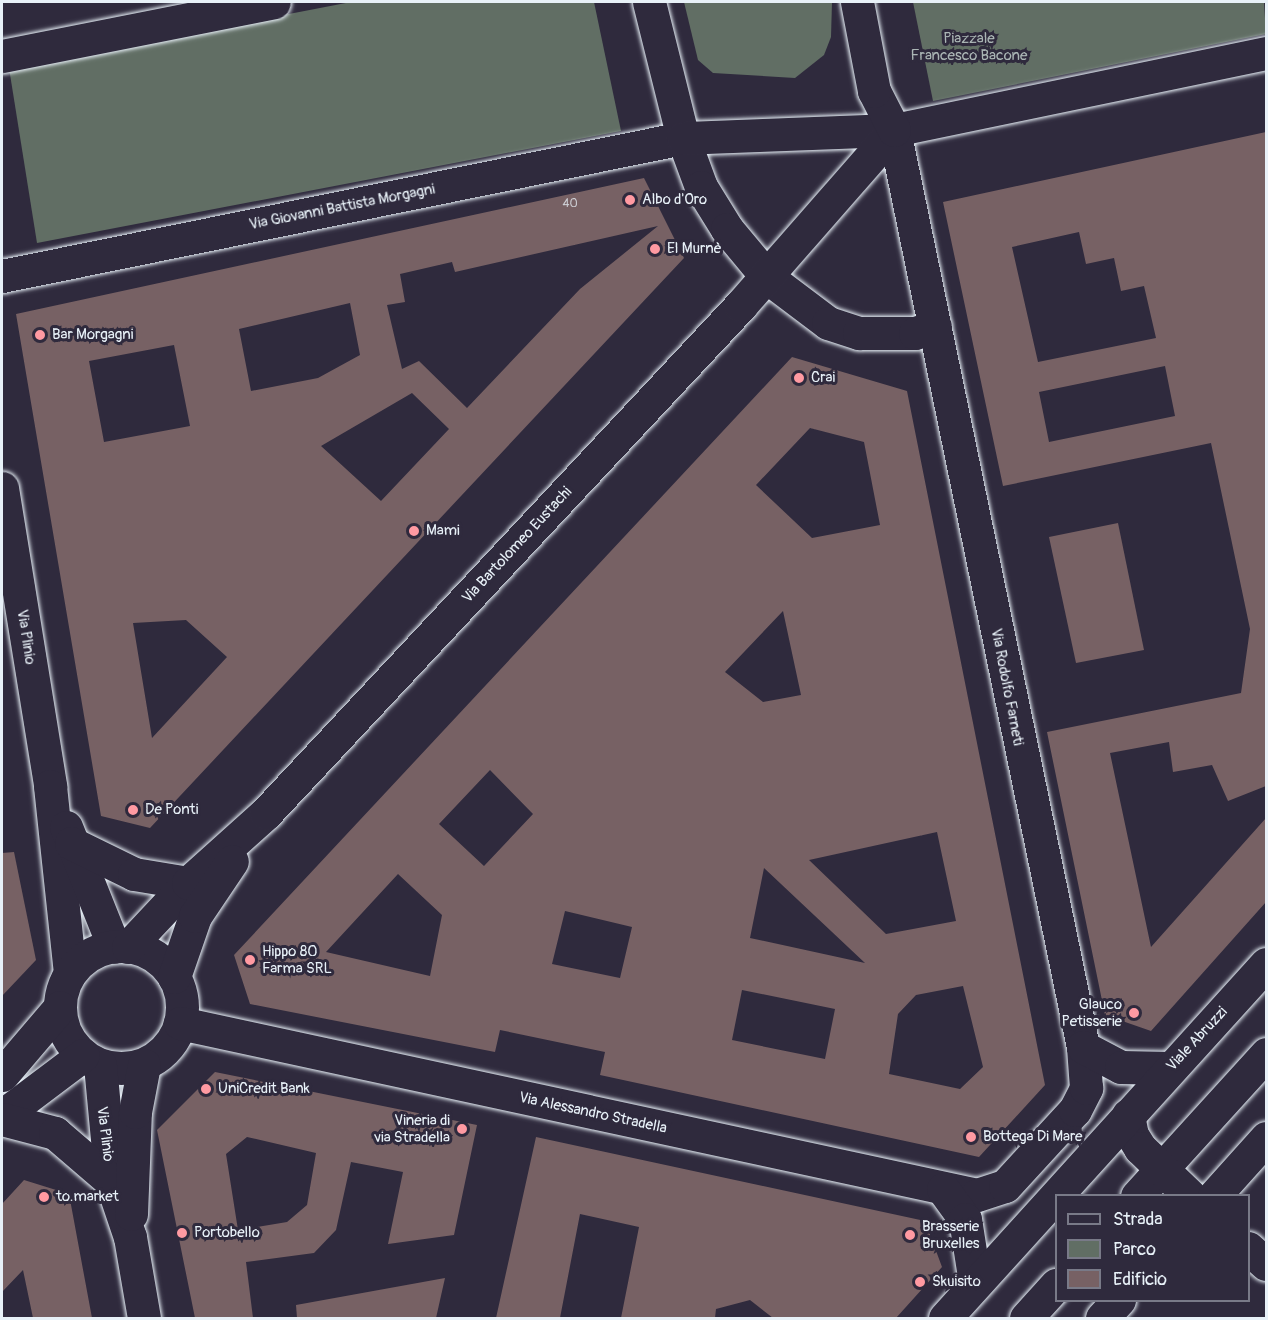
<!DOCTYPE html>
<html>
<head>
<meta charset="utf-8">
<style>
	body { margin:0 }
	#map { position:relative; width:1268px; height:1320px; overflow:hidden; background:#2f2a3d; font-family:Pangolin,sans-serif }
	div>[style] { position:absolute }
	[style*='--x'] { left:calc(var(--x)*1px); top:calc(var(--y)*1px); width:calc(var(--w)*1px); rotate:calc(var(--a)*1deg) }
	.green>* { inset:0; background:#616e64 }
	.building>* { inset:0; background:#776164 }
	.roads { filter:drop-shadow(0 0 2px #e8f1f8) drop-shadow(0 0 2px #e8f1f8) }
	.minor>* { height:33px; margin:-16.5px; padding:0 16.5px; transform-origin:16.5px; border-radius:16.5px; background:#2f2a3d }
	.minor>.ring { margin:-16.5px; padding:0; box-sizing:content-box; background:none; border:33px solid #2f2a3d; border-radius:50% }
	.major>* { height:33px; margin:-16.5px; padding:0 16.5px; transform-origin:16.5px; border-radius:16.5px; background:#2f2a3d }
	.dots>* { width:16px; height:16px; translate:-50% -50%; box-sizing:border-box; border:3px solid #2f2a3d; border-radius:50% }
	span { translate:-50% -50%; white-space:nowrap; text-align:center; line-height:1.15; -webkit-text-stroke:6px #2f2a3d; paint-order:stroke }
	.number-label { font-size:12px; color:#cccdd3 }
	.number-label span { -webkit-text-stroke-width:0 }
	.park-label { font-size:15px; color:#abb6b5 }
	.poi-label { font-size:15px; color:#e8f1f8 }
	.left { translate:0 -50%; text-align:left }
	.right { translate:-100% -50%; text-align:right }
	.street-label { font-size:15px; color:#e8f1f8 }
	.frame { position:absolute; inset:0; border:3px solid #e8f1f8; pointer-events:none }
	.legend { position:absolute; left:1055px; top:1194px; width:195px; height:108px; box-sizing:border-box; background:#2f2a3d; border:2px solid #797a88; margin:0; padding:8px 10px; list-style:none; font-size:18px; color:#e8f1f8 }
	.legend li { display:flex; align-items:center; gap:12px; height:30px }
	.legend b { width:30px; border:2px solid #797a88 }
</style>
</head>
<body>
<div id="map">
	<div class="green">
		<div style="clip-path:polygon(351px 2px,594px 2px,621px 131px,37px 243px,9px 68px)"></div>
		<div style="clip-path:polygon(684px 2px,832px 2px,831px 37px,824px 55px,795px 78px,713px 73px,698px 60px)"></div>
		<div style="clip-path:polygon(913px 2px,1264px 2px,1266px 34px,933px 101px)"></div>
	</div>
	<div class="building">
		<div style="clip-path:polygon(evenodd,1266px 132px,1266px 786px,1228px 801px,1212px 765px,1173px 772px,1169px 742px,1110px 753px,1151px 947px,1266px 818px,1266px 902px,1151px 1031px,1105px 1015px,1047px 732px,1241px 693px,1250px 629px,1211px 443px,1003px 486px,943px 202px,1266px 132px,1079px 232px,1086px 264px,1114px 258px,1121px 291px,1144px 286px,1156px 338px,1038px 362px,1012px 247px,1079px 232px,1266px 132px,1165px 366px,1175px 416px,1049px 442px,1039px 392px,1165px 366px)"></div>
		<div style="clip-path:polygon(evenodd,644px 178px,684px 258px,150px 828px,101px 816px,16px 314px,644px 178px,658px 226px,580px 289px,467px 408px,419px 361px,402px 369px,387px 305px,405px 302px,400px 274px,452px 262px,455px 272px,658px 226px,644px 178px,350px 303px,360px 355px,318px 378px,251px 391px,239px 329px,350px 303px,644px 178px,174px 345px,190px 426px,104px 442px,89px 361px,174px 345px,644px 178px,412px 393px,449px 429px,381px 501px,321px 446px,412px 393px,644px 178px,186px 620px,227px 657px,152px 738px,133px 623px,186px 620px)"></div>
		<div style="clip-path:polygon(evenodd,792px 357px,907px 391px,1045px 1085px,979px 1157px,600px 1075px,605px 1052px,500px 1030px,495px 1052px,250px 1004px,234px 955px,792px 357px,810px 428px,864px 442px,880px 525px,812px 538px,756px 485px,810px 428px,792px 357px,783px 611px,801px 695px,763px 702px,725px 672px,783px 611px,792px 357px,490px 770px,533px 814px,484px 866px,439px 824px,490px 770px,792px 357px,937px 832px,956px 921px,886px 934px,809px 860px,937px 832px,792px 357px,764px 868px,865px 963px,750px 938px,764px 868px,792px 357px,398px 874px,442px 915px,430px 976px,326px 952px,398px 874px,792px 357px,565px 911px,632px 927px,620px 978px,552px 964px,565px 911px,792px 357px,963px 986px,983px 1067px,960px 1089px,889px 1074px,898px 1014px,916px 995px,963px 986px,792px 357px,742px 990px,835px 1009px,825px 1059px,732px 1040px,742px 990px)"></div>
		<div style="clip-path:polygon(1118px 523px,1144px 650px,1076px 663px,1049px 537px)"></div>
		<div style="clip-path:polygon(14px 852px,36px 960px,2px 996px,2px 853px)"></div>
		<div style="clip-path:polygon(evenodd,215px 1072px,477px 1125px,454px 1235px,388px 1244px,403px 1172px,351px 1162px,336px 1230px,314px 1253px,246px 1262px,253px 1318px,195px 1318px,157px 1130px,215px 1072px,247px 1137px,316px 1153px,307px 1205px,287px 1222px,238px 1230px,226px 1154px,247px 1137px)"></div>
		<div style="clip-path:polygon(536px 1137px,925px 1221px,942px 1267px,896px 1318px,773px 1318px,750px 1300px,716px 1309px,715px 1318px,621px 1318px,639px 1227px,580px 1214px,560px 1318px,496px 1318px)"></div>
		<div style="clip-path:polygon(24px 1180px,69px 1194px,92px 1318px,33px 1318px,23px 1270px,2px 1292px,2px 1204px)"></div>
		<div style="clip-path:polygon(445px 1278px,436px 1318px,297px 1318px,296px 1305px)"></div>
	</div>
	<div class="roads">
		<div class="minor">
			<div style="--x:649;--y:2;--w:140;--a:76"></div>
			<div style="--x:683;--y:138;--w:52;--a:69.8"></div>
			<div style="--x:701;--y:187;--w:49;--a:58.2"></div>
			<div style="--x:727;--y:229;--w:62;--a:50.2"></div>
			<div style="--x:767;--y:277;--w:76;--a:37"></div>
			<div style="--x:828;--y:323;--w:33;--a:18"></div>
			<div style="--x:859;--y:333;--w:56;--a:0"></div>
			<div style="--x:915;--y:333;--w:21;--a:-19"></div>
			<div style="--x:2;--y:56;--w:277;--a:-11.2"></div>
			<div style="--x:2;--y:276;--w:695;--a:-11.46"></div>
			<div style="--x:683;--y:138;--w:211;--a:-2.2"></div>
			<div style="--x:894;--y:130;--w:380;--a:-11.7"></div>
			<div style="--x:2;--y:488;--w:302;--a:80.8"></div>
			<div style="--x:50;--y:786;--w:188;--a:83.9"></div>
			<div style="--x:66;--y:827;--w:129;--a:68.2"></div>
			<div style="--x:71;--y:843;--w:70;--a:26.2"></div>
			<div style="--x:134;--y:874;--w:55;--a:9.5"></div>
			<div class="ring" style="left:60px;top:946px;width:89px;height:89px"></div>
			<div style="--x:128;--y:947;--w:88;--a:-46.8"></div>
			<div style="--x:188;--y:883;--w:105;--a:-41.9"></div>
			<div style="--x:266;--y:813;--w:695;--a:-46.92"></div>
			<div style="--x:741;--y:305;--w:232;--a:-48.8"></div>
			<div style="--x:174;--y:977;--w:65;--a:-71"></div>
			<div style="--x:195;--y:916;--w:66;--a:-56.1"></div>
			<div style="--x:180;--y:1023;--w:815;--a:12.18"></div>
			<div style="--x:977;--y:1195;--w:29;--a:-18"></div>
			<div style="--x:1005;--y:1186;--w:103;--a:-47.4"></div>
			<div style="--x:1075;--y:1110;--w:25;--a:-63"></div>
			<div style="--x:1086;--y:1088;--w:41;--a:-94.2"></div>
			<div style="--x:1083;--y:1047;--w:936;--a:-101.65"></div>
			<div style="--x:894;--y:130;--w:44;--a:-117.1"></div>
			<div style="--x:874;--y:91;--w:91;--a:-100.8"></div>
			<div style="--x:1083;--y:1047;--w:43;--a:27.8"></div>
			<div style="--x:1121;--y:1067;--w:50;--a:1.1"></div>
			<div style="--x:100;--y:1065;--w:117;--a:84.6"></div>
			<div style="--x:111;--y:1181;--w:59;--a:71.3"></div>
			<div style="--x:130;--y:1237;--w:82;--a:80.2"></div>
			<div style="--x:2;--y:1075;--w:89;--a:-49.5"></div>
			<div style="--x:2;--y:1116;--w:101;--a:-37"></div>
			<div style="--x:2;--y:1119;--w:55;--a:14.8"></div>
			<div style="--x:55;--y:1133;--w:74;--a:40.6"></div>
			<div style="--x:943;--y:1189;--w:37;--a:54"></div>
			<div style="--x:965;--y:1219;--w:65;--a:81.1"></div>
			<div style="--x:1137;--y:1196;--w:192;--a:-47.7"></div>
			<div style="--x:131;--y:1214;--w:102;--a:-87.8"></div>
			<div style="--x:135;--y:1112;--w:48;--a:-79.2"></div>
			<div style="--x:1248;--y:1248;--w:24;--a:42"></div>
			<div style="--x:1026;--y:1318;--w:45;--a:-47.7"></div>
		</div>
		<div class="major">
			<div style="--x:1128;--y:1115;--w:20;--a:79"></div>
			<div style="--x:1132;--y:1135;--w:15;--a:58"></div>
			<div style="--x:1140;--y:1148;--w:69;--a:43.8"></div>
			<div style="--x:1214;--y:1196;--w:78;--a:-48.1"></div>
			<div style="--x:945;--y:1318;--w:478;--a:-47.8"></div>
			<div style="--x:1102;--y:1318;--w:25;--a:-47"></div>
		</div>
	</div>
	<div class="dots">
		<div style="left:630px;top:200px;background:#ff9aa2"></div>
		<div style="left:655px;top:249px;background:#ff9aa2"></div>
		<div style="left:40px;top:335px;background:#ff9aa2"></div>
		<div style="left:799px;top:378px;background:#ff9aa2"></div>
		<div style="left:414px;top:531px;background:#ff9aa2"></div>
		<div style="left:133px;top:810px;background:#ff9aa2"></div>
		<div style="left:250px;top:960px;background:#ff9aa2"></div>
		<div style="left:1134px;top:1013px;background:#ff9aa2"></div>
		<div style="left:206px;top:1089px;background:#ff9aa2"></div>
		<div style="left:462px;top:1129px;background:#ff9aa2"></div>
		<div style="left:971px;top:1137px;background:#ff9aa2"></div>
		<div style="left:44px;top:1197px;background:#ff9aa2"></div>
		<div style="left:182px;top:1233px;background:#ff9aa2"></div>
		<div style="left:910px;top:1235px;background:#ff9aa2"></div>
		<div style="left:920px;top:1282px;background:#ff9aa2"></div>
	</div>
	<div class="number-label">
		<span style="left:570px;top:204px">40</span>
	</div>
	<div class="park-label">
		<span style="left:969px;top:47px">Piazzale<br>Francesco Bacone</span>
	</div>
	<div class="poi-label">
		<span class="left" style="left:642px;top:200px">Albo d'Oro</span>
		<span class="left" style="left:667px;top:249px">El Murnè</span>
		<span class="left" style="left:52px;top:335px">Bar Morgagni</span>
		<span class="left" style="left:811px;top:378px">Crai</span>
		<span class="left" style="left:426px;top:531px">Mami</span>
		<span class="left" style="left:145px;top:810px">De Ponti</span>
		<span class="left" style="left:262px;top:960px">Hippo 80<br>Farma SRL</span>
		<span class="right" style="left:1122px;top:1013px">Glauco<br>Petisserie</span>
		<span class="left" style="left:218px;top:1089px">UniCredit Bank</span>
		<span class="right" style="left:450px;top:1129px">Vineria di<br>via Stradella</span>
		<span class="left" style="left:983px;top:1137px">Bottega Di Mare</span>
		<span class="left" style="left:56px;top:1197px">to.market</span>
		<span class="left" style="left:922px;top:1235px">Brasserie<br>Bruxelles</span>
		<span class="left" style="left:194px;top:1233px">Portobello</span>
		<span class="left" style="left:932px;top:1282px">Skuisito</span>
	</div>
	<div class="street-label">
		<span style="left:342px;top:207px;rotate:-11deg">Via Giovanni Battista Morgagni</span>
		<span style="left:517px;top:545px;rotate:-47deg">Via Bartolomeo Eustachi</span>
		<span style="left:26px;top:637px;rotate:81deg">Via Plinio</span>
		<span style="left:1007px;top:687px;rotate:79deg">Via Rodolfo Farneti</span>
		<span style="left:1197px;top:1039px;rotate:-47deg">Viale Abruzzi</span>
		<span style="left:593px;top:1113px;rotate:12deg">Via Alessandro Stradella</span>
		<span style="left:105px;top:1134px;rotate:83deg">Via Plinio</span>
	</div>
	<div class="frame"></div>
	<ul class="legend">
	<li><b style="height:8px;background:#2f2a3d"></b>Strada</li>
	<li><b style="height:16px;background:#616e64"></b>Parco</li>
	<li><b style="height:16px;background:#776164"></b>Edificio</li>
	</ul>
</div>
</body>
</html>
